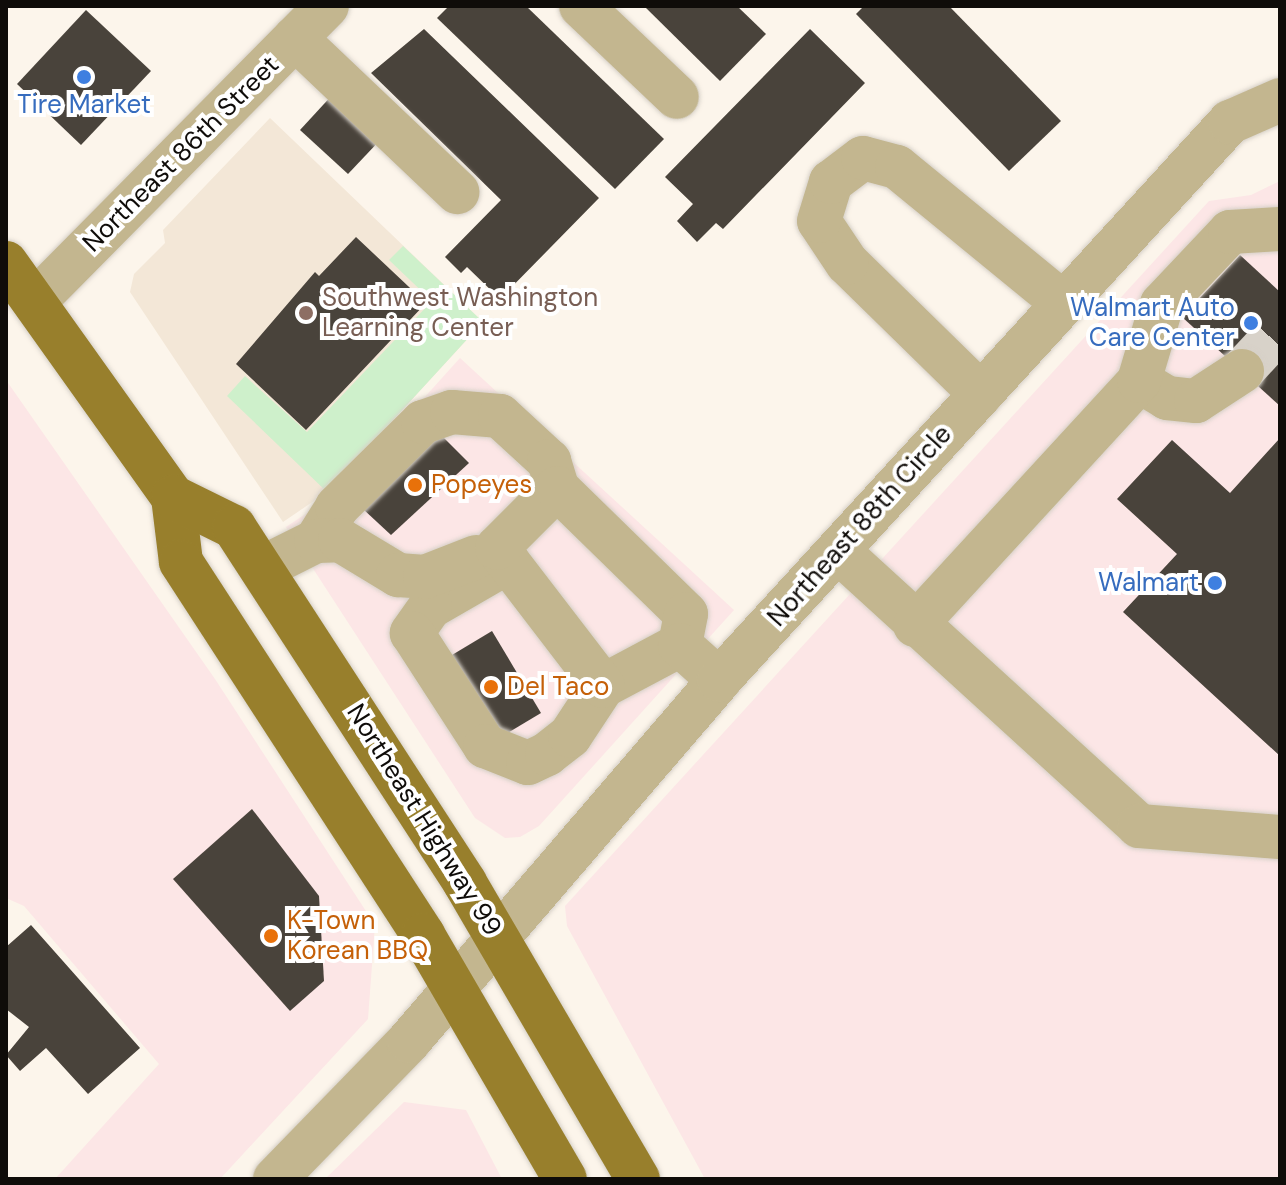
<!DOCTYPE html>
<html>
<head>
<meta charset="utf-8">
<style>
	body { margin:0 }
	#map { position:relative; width:1286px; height:1185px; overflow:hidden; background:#fcf5eb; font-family:"DM Sans",sans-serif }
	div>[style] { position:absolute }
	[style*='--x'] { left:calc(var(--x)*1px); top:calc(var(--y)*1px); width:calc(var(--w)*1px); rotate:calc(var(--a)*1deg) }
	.commercial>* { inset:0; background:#fce6e6 }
	.built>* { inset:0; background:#f3e7d7 }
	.green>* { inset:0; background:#cef0cb }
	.building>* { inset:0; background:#49433b }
	.minor-tunnel>* { height:44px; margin-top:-22px; transform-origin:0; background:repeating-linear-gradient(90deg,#d8d2c9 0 44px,transparent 0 66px) }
	.roads { filter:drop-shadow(0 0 2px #d6d0c7) drop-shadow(0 0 2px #d6d0c7) }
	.minor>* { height:44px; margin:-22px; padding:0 22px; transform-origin:22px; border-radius:22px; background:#c3b68f }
	.major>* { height:44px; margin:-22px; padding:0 22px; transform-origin:22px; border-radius:22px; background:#987f2c }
	.dots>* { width:22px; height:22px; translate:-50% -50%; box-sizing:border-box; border:4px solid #fff; border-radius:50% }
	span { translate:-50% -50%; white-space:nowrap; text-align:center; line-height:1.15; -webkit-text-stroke:8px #fff; paint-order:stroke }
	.shop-label { font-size:26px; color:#366cbe }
	.right { translate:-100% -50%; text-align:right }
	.street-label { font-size:26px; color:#0f0c09 }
	.education-label { font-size:26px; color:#785e54 }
	.left { translate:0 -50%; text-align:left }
	.food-label { font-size:26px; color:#c56008 }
	.frame { position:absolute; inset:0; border:8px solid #0f0c09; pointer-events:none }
</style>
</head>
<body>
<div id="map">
	<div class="commercial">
		<div style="clip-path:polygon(1280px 181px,1280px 1179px,705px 1179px,567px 926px,565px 906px,1209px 201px,1251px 195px)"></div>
		<div style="clip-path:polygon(460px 358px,734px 610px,539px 826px,520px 837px,505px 838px,475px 818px,286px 527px,340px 491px)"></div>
		<div style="clip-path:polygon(6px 380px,215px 679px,375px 925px,368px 1019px,220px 1179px,55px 1179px,159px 1064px,24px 906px,6px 898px)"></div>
		<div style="clip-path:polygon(404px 1102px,466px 1110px,502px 1179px,325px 1179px)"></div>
	</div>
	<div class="built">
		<div style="clip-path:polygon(270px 118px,483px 322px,327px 492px,283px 522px,130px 292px,134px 274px,165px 243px,163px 230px)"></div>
	</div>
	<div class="green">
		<div style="clip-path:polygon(403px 246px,483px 322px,327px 492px,227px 396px,245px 376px,307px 432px,432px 301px,389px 260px)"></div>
	</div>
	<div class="building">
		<div style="clip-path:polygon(449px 6px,526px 6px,664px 139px,615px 189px,437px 18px)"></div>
		<div style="clip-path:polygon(644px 6px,737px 6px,766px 34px,720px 81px)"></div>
		<div style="clip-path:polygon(864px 6px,949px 6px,1061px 121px,1009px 171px,856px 14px)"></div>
		<div style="clip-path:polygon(86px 10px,151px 71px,81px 145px,17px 84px)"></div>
		<div style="clip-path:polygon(424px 29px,599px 198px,500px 299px,467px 267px,461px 273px,445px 257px,501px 200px,371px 73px)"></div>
		<div style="clip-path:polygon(810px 29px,865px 83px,723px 229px,716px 223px,697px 242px,677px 221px,693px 204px,665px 177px)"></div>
		<div style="clip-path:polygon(335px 92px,383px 137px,348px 174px,300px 130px)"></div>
		<div style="clip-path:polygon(356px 237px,426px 303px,306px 430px,236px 364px,315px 272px,319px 276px)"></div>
		<div style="clip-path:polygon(1240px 255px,1280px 292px,1280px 406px,1182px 317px)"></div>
		<div style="clip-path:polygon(437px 431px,469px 463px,391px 535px,363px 509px)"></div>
		<div style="clip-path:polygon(1280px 438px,1280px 756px,1123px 612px,1177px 554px,1117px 499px,1172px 440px,1230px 493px)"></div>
		<div style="clip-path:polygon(492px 631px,541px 713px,491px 743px,442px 661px)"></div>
		<div style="clip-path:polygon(252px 809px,319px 896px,324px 981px,290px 1011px,173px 879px)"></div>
		<div style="clip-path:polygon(31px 925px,140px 1048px,88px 1094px,46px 1048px,20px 1071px,6px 1055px,29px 1027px,6px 1009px,6px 947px)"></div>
	</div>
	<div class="minor-tunnel">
		<div style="--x:1242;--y:371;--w:56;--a:-47.2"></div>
	</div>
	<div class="roads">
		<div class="minor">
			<div style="--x:581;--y:6;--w:132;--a:43.5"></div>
			<div style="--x:295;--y:38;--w:224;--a:43.5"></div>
			<div style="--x:35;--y:301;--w:415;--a:-45.3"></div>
			<div style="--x:1139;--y:381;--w:33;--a:31"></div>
			<div style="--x:1167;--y:398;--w:29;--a:6"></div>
			<div style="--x:1196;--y:401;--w:55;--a:-33.1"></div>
			<div style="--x:981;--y:394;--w:187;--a:-135.6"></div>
			<div style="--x:847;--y:263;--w:50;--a:-123.7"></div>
			<div style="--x:819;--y:221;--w:41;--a:-72.9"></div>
			<div style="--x:831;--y:182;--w:40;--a:-37"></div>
			<div style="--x:863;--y:158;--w:35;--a:15"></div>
			<div style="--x:897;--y:167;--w:215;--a:39.3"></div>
			<div style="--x:316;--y:541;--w:40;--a:-58"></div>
			<div style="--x:337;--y:507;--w:121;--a:-44.7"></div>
			<div style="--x:423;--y:422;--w:31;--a:-19"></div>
			<div style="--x:452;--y:412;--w:48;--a:4.8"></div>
			<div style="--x:500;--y:416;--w:67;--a:42.6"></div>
			<div style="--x:549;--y:461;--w:28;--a:73"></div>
			<div style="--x:838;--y:551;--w:408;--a:42.4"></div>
			<div style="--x:1139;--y:826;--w:141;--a:4.5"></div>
			<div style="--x:508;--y:562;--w:90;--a:150"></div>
			<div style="--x:430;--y:607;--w:32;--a:125"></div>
			<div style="--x:412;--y:633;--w:135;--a:57.1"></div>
			<div style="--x:485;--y:746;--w:46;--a:21.6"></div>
			<div style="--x:528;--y:763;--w:21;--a:-25"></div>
			<div style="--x:547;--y:754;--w:29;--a:-38"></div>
			<div style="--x:570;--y:736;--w:60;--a:-56.6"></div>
			<div style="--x:262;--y:568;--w:60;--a:-26.6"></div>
			<div style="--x:316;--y:541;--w:24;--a:-2"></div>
			<div style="--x:340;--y:540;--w:68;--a:31.1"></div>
			<div style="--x:398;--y:575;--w:27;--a:4"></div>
			<div style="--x:425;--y:577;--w:55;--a:-21.4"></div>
			<div style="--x:915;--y:625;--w:331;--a:-47.4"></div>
			<div style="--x:1139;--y:381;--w:80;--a:-73.4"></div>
			<div style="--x:1162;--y:304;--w:99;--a:-46.6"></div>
			<div style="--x:1230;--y:232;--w:50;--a:-3.4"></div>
			<div style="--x:680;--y:645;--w:87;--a:152"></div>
			<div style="--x:603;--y:686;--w:174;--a:-127.5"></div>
			<div style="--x:497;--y:548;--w:85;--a:-45"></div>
			<div style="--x:557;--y:488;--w:180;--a:44.3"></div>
			<div style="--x:686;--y:614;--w:32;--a:101"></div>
			<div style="--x:680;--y:645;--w:52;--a:41.9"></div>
			<div style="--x:275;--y:1179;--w:192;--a:-45.8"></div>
			<div style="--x:409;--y:1041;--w:476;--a:-49.3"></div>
			<div style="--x:719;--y:680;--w:757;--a:-47.52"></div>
			<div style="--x:1230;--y:122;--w:55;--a:-23.7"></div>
		</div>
		<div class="major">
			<div style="--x:6;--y:263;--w:287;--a:54.5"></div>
			<div style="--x:173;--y:497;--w:65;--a:83"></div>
			<div style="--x:181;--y:562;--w:445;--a:57"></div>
			<div style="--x:423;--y:935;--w:282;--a:59.8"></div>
			<div style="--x:173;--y:497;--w:68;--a:26.2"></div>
			<div style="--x:234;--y:527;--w:424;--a:57"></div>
			<div style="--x:465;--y:883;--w:343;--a:59.7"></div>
		</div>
	</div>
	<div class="dots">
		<div style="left:84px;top:77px;background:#3f7fe0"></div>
		<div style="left:306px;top:313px;background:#8d6e63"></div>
		<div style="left:1251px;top:323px;background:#3f7fe0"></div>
		<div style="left:415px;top:485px;background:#e8710a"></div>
		<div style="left:1215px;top:583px;background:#3f7fe0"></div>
		<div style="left:491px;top:687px;background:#e8710a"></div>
		<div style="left:271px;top:936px;background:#e8710a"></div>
	</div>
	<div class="shop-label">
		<span style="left:84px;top:105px">Tire Market</span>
		<span class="right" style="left:1235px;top:323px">Walmart Auto<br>Care Center</span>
		<span class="right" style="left:1199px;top:583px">Walmart</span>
	</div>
	<div class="street-label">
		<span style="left:181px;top:154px;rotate:-45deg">Northeast 86th Street</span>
		<span style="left:860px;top:526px;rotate:-48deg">Northeast 88th Circle</span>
		<span style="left:424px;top:820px;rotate:58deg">Northeast Highway 99</span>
	</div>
	<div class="education-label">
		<span class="left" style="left:322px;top:313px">Southwest Washington<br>Learning Center</span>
	</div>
	<div class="food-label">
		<span class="left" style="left:431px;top:485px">Popeyes</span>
		<span class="left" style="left:507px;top:687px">Del Taco</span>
		<span class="left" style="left:287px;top:936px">K-Town<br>Korean BBQ</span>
	</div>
	<div class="frame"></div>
</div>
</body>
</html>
